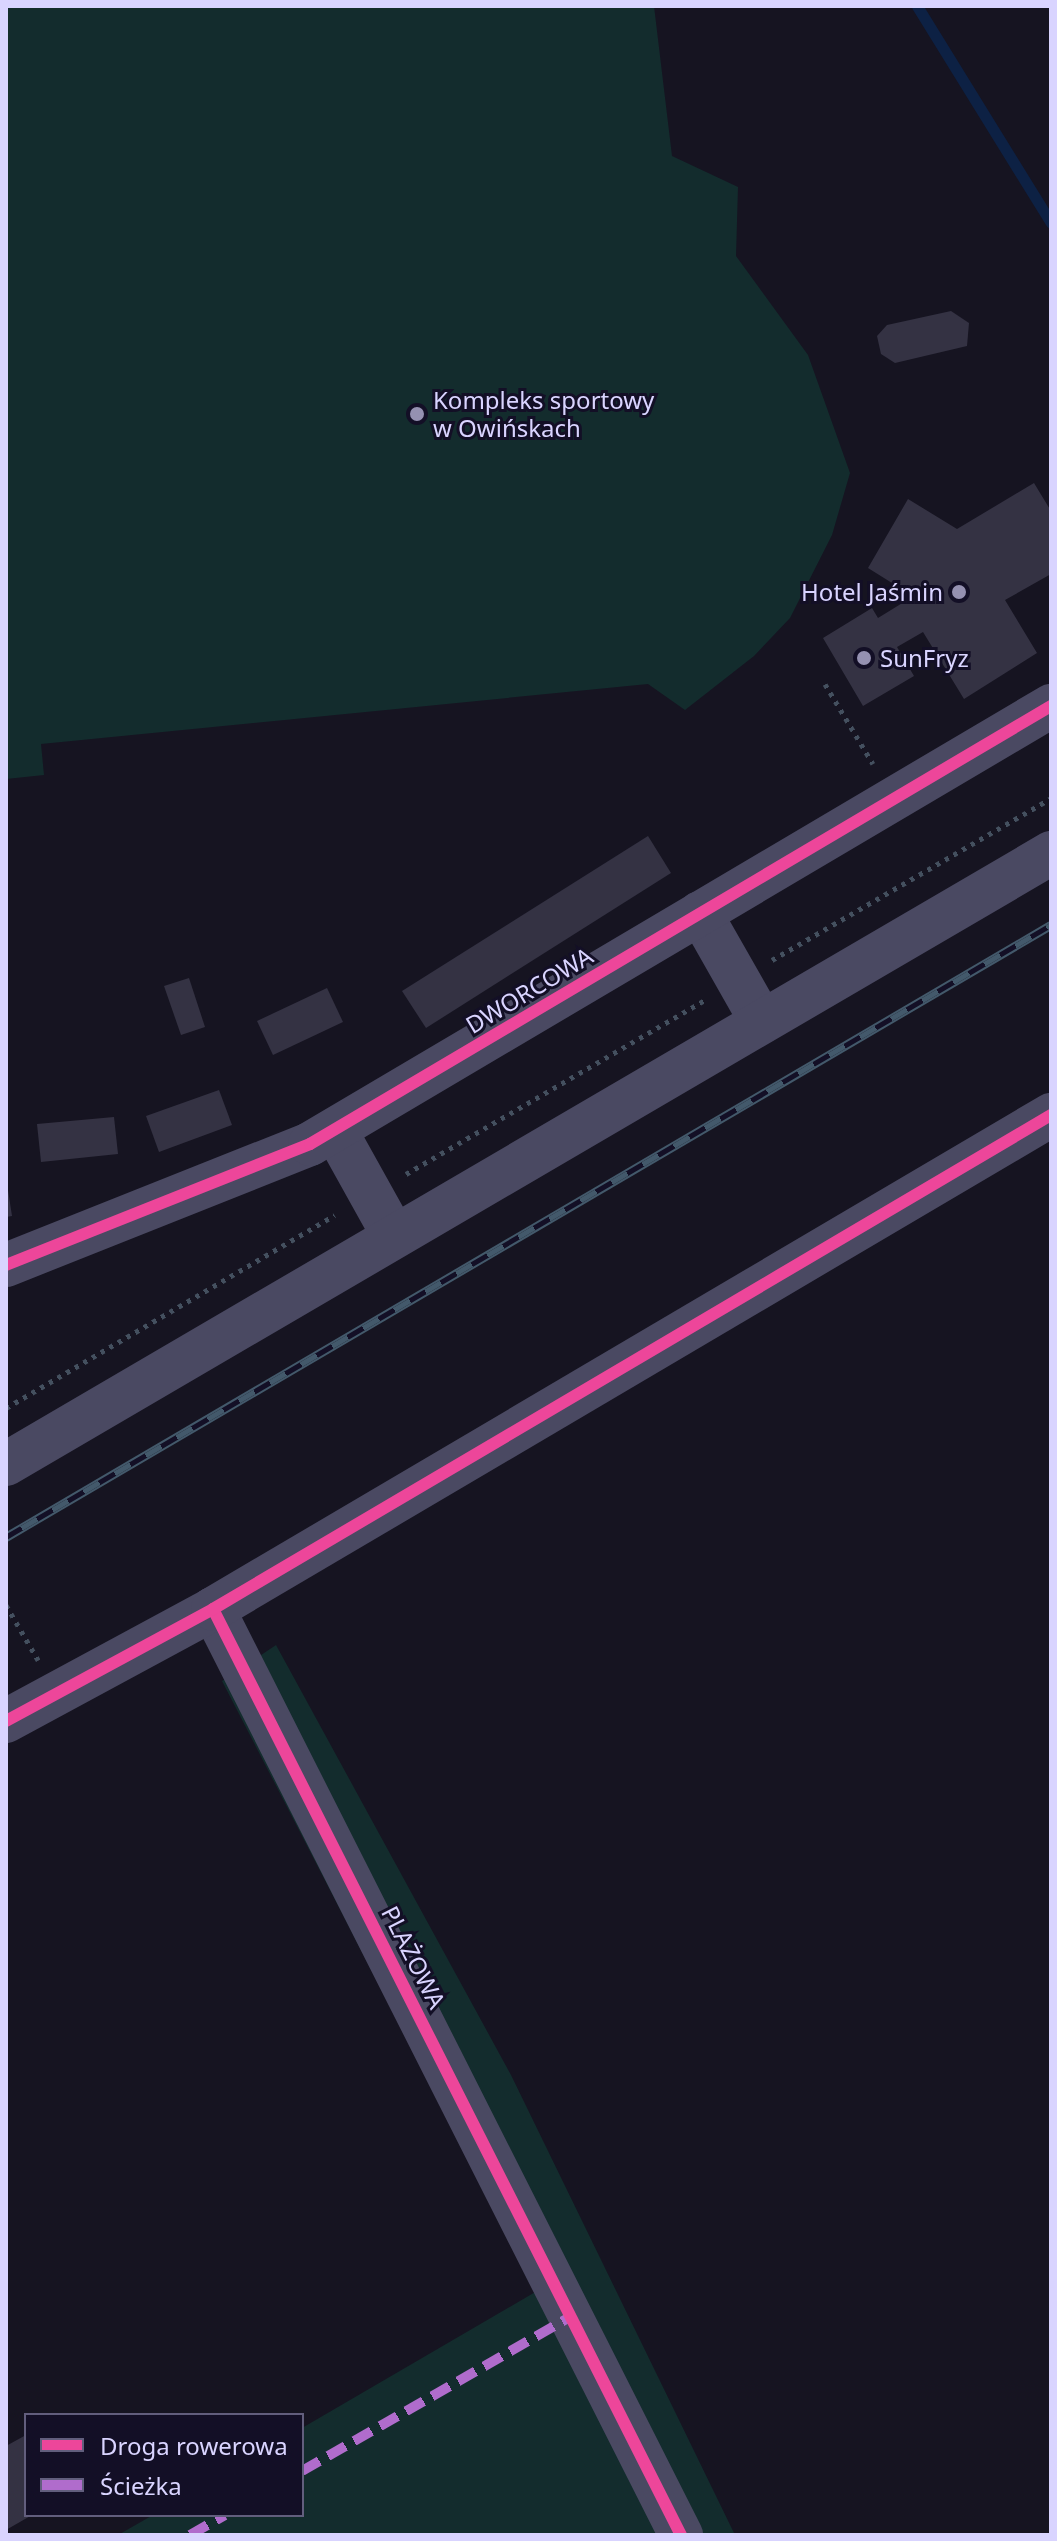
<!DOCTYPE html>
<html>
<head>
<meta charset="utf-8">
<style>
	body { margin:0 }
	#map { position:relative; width:1057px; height:2541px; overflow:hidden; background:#161421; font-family:"Noto Sans",sans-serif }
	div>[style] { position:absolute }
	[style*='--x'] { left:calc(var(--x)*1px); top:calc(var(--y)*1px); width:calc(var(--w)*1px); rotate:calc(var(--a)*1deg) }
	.green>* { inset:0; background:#132c2d }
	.stream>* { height:11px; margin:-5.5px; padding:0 5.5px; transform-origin:5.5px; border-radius:5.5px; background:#0d2144 }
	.building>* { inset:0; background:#343243 }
	.path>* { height:5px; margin-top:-2.5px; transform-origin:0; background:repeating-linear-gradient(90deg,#44505f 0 4px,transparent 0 10px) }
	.minor>* { height:44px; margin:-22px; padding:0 22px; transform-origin:22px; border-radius:22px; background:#4a4962 }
	.rail>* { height:9px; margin-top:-4.5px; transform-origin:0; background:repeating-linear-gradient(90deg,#130f26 0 18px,#43596b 0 36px); box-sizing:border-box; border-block:2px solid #43596b }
	.quiet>* { height:10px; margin-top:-5px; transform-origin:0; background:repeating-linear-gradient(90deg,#b06ccc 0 20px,transparent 0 30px) }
	.cycleway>* { height:12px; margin:-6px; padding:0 6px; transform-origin:6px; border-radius:6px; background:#ed469a }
	.dots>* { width:22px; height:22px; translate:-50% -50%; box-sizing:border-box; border:4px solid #130f26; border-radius:50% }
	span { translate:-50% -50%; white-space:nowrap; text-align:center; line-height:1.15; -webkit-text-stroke:6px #130f26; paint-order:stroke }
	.poi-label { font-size:24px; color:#d9d4ff }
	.left { translate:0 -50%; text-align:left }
	.right { translate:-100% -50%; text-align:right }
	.street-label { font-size:24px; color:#d9d4ff }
	.frame { position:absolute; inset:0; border:8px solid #d9d4ff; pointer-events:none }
	.legend { position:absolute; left:24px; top:2413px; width:280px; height:104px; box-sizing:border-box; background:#130f26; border:2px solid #625e7d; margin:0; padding:10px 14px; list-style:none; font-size:24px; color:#d9d4ff }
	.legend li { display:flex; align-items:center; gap:16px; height:40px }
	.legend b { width:40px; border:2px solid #625e7d }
</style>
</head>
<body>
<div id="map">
	<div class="green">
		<div style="clip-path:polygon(6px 6px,654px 6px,672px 156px,738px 187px,736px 256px,808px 355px,850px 473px,832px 535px,790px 618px,754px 656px,685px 710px,648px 684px,41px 744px,44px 775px,6px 779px)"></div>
		<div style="clip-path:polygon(276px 1645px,511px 2075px,735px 2535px,118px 2535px,153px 2515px,302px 2515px,302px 2428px,537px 2291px,222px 1681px)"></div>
	</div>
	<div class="stream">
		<div style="--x:917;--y:6;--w:255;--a:58.3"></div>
	</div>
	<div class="building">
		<div style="clip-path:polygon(951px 311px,969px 323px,967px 346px,895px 363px,881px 354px,877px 336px,887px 325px)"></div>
		<div style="clip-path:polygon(1034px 483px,1051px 511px,1051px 574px,1005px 600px,1037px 653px,964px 699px,923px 632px,897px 647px,914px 676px,863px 706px,823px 638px,872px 608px,878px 618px,904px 602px,892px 583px,868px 568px,908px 499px,957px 529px)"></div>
		<div style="clip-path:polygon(648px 836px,671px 873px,426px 1028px,402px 991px)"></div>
		<div style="clip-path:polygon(189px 978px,205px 1027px,181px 1035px,164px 986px)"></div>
		<div style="clip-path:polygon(327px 988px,343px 1022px,273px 1055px,257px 1021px)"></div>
		<div style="clip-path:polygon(219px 1090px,232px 1125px,159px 1152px,146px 1116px)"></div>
		<div style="clip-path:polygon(114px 1117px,118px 1154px,41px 1162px,37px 1124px)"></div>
		<div style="clip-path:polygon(6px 1177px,12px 1216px,6px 1217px)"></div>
		<div style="clip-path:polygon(26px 2435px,26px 2515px,32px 2515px,6px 2530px,6px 2446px)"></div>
	</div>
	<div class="path">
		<div style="--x:825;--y:684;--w:93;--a:59"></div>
		<div style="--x:772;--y:960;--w:323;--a:-30.1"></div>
		<div style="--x:406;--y:1174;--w:346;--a:-30.2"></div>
		<div style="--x:6;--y:1408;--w:381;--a:-30.4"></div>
		<div style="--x:6;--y:1605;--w:64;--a:59.8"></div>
	</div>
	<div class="minor">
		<div style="--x:700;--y:913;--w:125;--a:60.4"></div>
		<div style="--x:335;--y:1130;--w:121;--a:60.9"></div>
		<div style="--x:6;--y:1265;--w:327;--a:-21.7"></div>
		<div style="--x:310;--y:1144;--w:861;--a:-30.59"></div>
		<div style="--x:6;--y:1464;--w:1211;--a:-30.31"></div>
		<div style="--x:213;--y:1609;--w:1038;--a:63.19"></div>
		<div style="--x:6;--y:1721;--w:235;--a:-28.4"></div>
		<div style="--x:213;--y:1609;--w:973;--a:-30.52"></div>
	</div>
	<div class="rail">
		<div style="--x:6;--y:1537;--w:1211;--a:-30.36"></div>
	</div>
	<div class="quiet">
		<div style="--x:302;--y:2471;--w:311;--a:-29.9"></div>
		<div style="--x:190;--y:2535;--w:40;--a:-29.7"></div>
	</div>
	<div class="cycleway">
		<div style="--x:6;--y:1265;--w:327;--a:-21.7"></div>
		<div style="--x:310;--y:1144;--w:861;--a:-30.59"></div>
		<div style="--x:213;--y:1609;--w:1038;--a:63.19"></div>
		<div style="--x:6;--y:1721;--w:235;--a:-28.4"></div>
		<div style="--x:213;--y:1609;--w:973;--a:-30.52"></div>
	</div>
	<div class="dots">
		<div style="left:417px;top:414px;background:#9591b1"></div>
		<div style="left:959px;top:592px;background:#9591b1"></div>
		<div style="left:864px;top:658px;background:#9591b1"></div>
	</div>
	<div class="poi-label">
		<span class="left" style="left:433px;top:414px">Kompleks sportowy<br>w Owińskach</span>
		<span class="right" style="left:943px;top:592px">Hotel Jaśmin</span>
		<span class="left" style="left:880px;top:658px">SunFryz</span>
	</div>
	<div class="street-label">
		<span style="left:529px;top:990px;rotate:-31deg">DWORCOWA</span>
		<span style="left:414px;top:1957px;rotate:63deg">PLAŻOWA</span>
	</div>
	<div class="frame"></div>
	<ul class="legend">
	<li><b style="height:10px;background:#ed469a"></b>Droga rowerowa</li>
	<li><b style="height:10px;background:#b06ccc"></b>Ścieżka</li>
	</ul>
</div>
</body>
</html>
